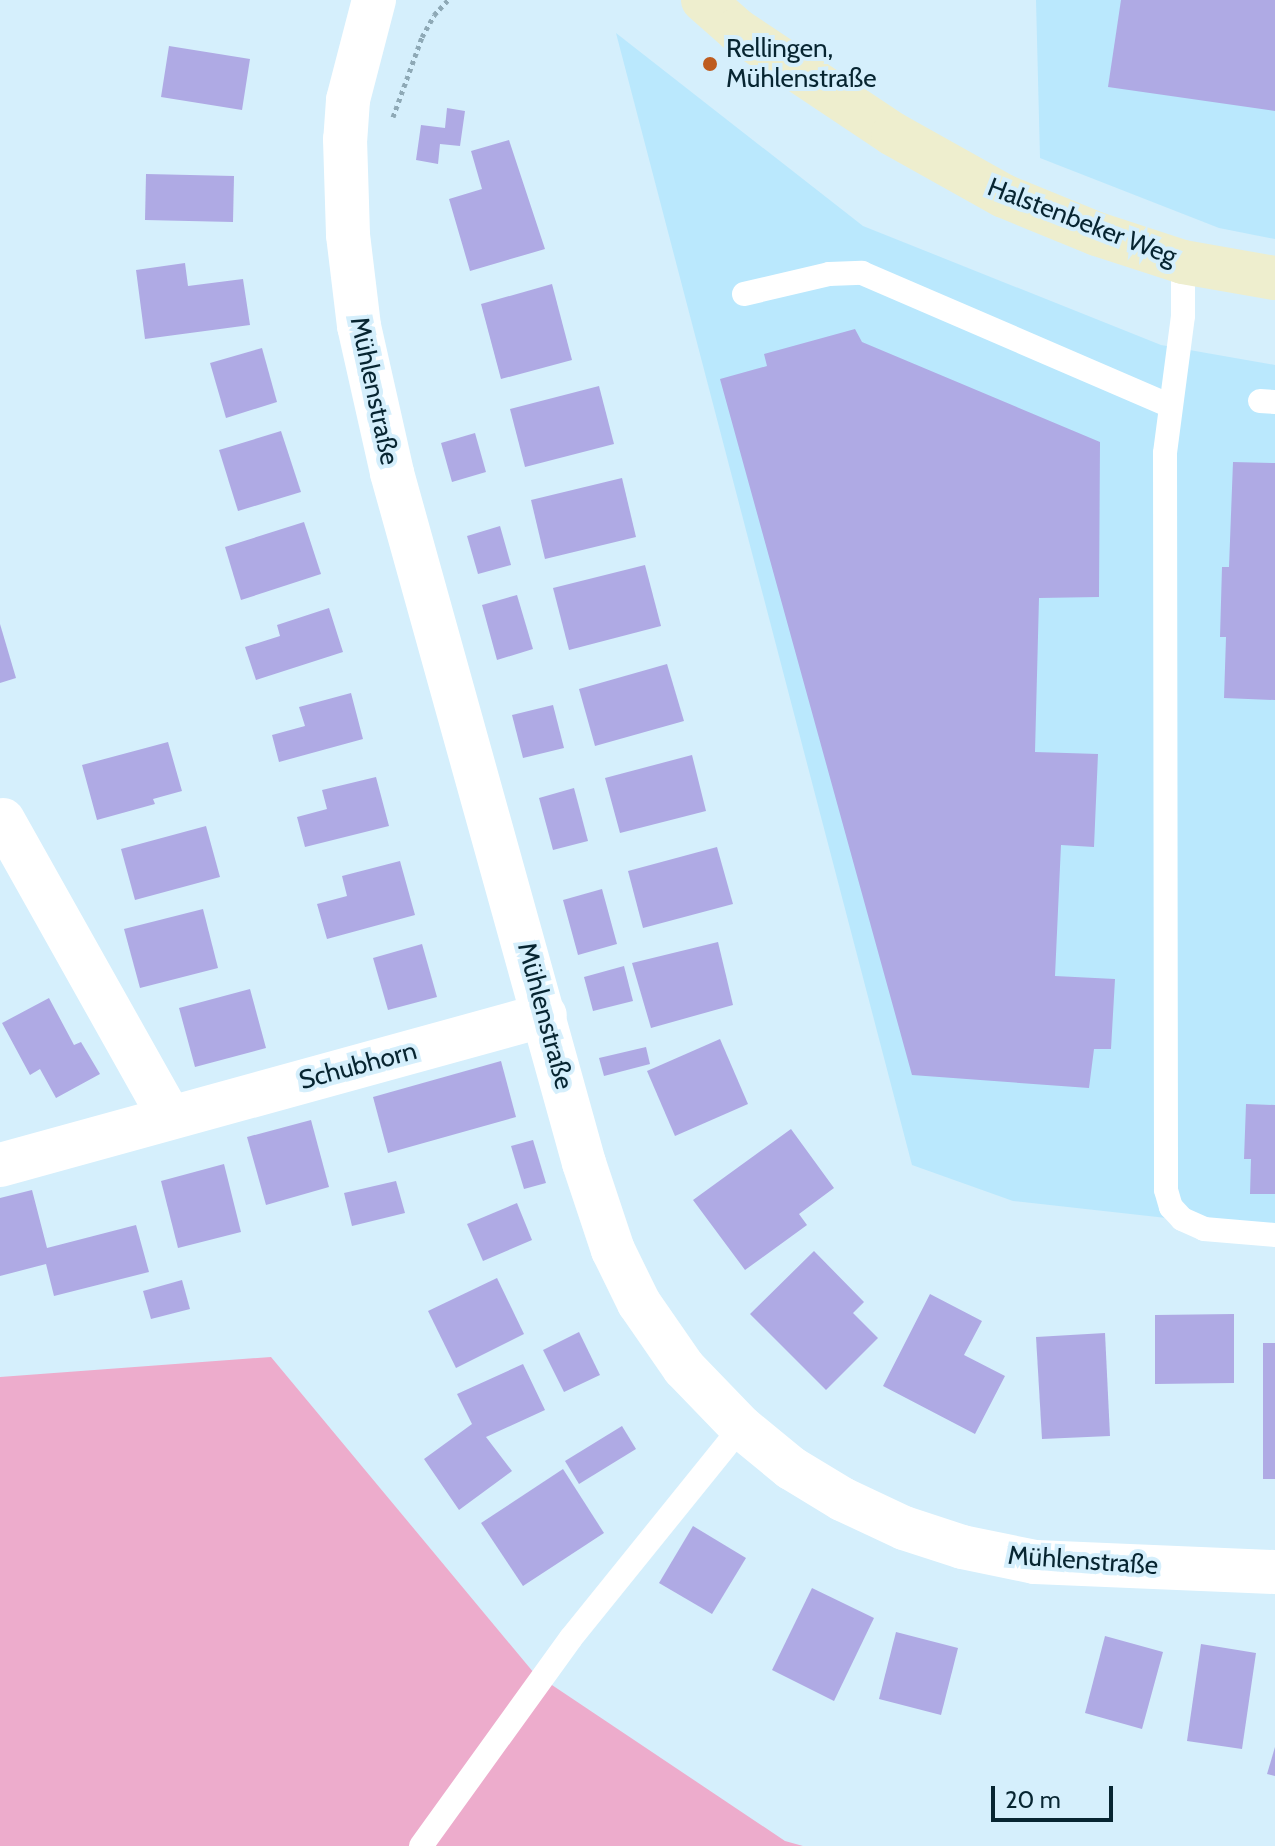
<!DOCTYPE html>
<html>
<head>
<meta charset="utf-8">
<style>
	body { margin:0 }
	#map { position:relative; width:1275px; height:1846px; overflow:hidden; background:#d5effc; font-family:Cabin,sans-serif }
	div>[style] { position:absolute }
	[style*='--x'] { left:calc(var(--x)*1px); top:calc(var(--y)*1px); width:calc(var(--w)*1px); rotate:calc(var(--a)*1deg) }
	.built>* { inset:0; background:#bae8fd }
	.green>* { inset:0; background:#edaccc }
	.building>* { inset:0; background:#afaae4 }
	.path>* { height:5px; margin-top:-2.5px; transform-origin:0; background:repeating-linear-gradient(90deg,#8ea9b6 0 4px,transparent 0 8px) }
	.service>* { height:24px; margin:-12px; padding:0 12px; transform-origin:12px; border-radius:12px; background:#fff }
	.minor>* { height:44px; margin:-22px; padding:0 22px; transform-origin:22px; border-radius:22px; background:#fff }
	.tertiary>* { height:44px; margin:-22px; padding:0 22px; transform-origin:22px; border-radius:22px; background:#fff }
	.secondary>* { height:44px; margin:-22px; padding:0 22px; transform-origin:22px; border-radius:22px; background:#eeeece }
	.dots>* { width:22px; height:22px; translate:-50% -50%; box-sizing:border-box; border:4px solid #d5effc; border-radius:50% }
	span { translate:-50% -50%; white-space:nowrap; text-align:center; line-height:1.15; -webkit-text-stroke:8px #d5effc; paint-order:stroke }
	.poi-label { font-size:26px; color:#072531 }
	.left { translate:0 -50%; text-align:left }
	.street-label { font-size:26px; color:#072531 }
	.scale { position:absolute; left:991px; top:1786px; width:122px; height:36px; box-sizing:border-box; border:4px solid #072531; border-top:0; padding-left:10px; font-size:24px; line-height:28px; white-space:nowrap; color:#072531; -webkit-text-stroke:6px #d5effc; paint-order:stroke }
</style>
</head>
<body>
<div id="map">
	<div class="built">
		<div style="clip-path:polygon(1036px 0,1275px 0,1275px 239px,1219px 228px,1040px 158px)"></div>
		<div style="clip-path:polygon(616px 33px,863px 226px,1161px 345px,1275px 365px,1275px 1230px,1013px 1201px,912px 1165px)"></div>
	</div>
	<div class="green">
		<div style="clip-path:polygon(271px 1357px,534px 1673px,785px 1841px,803px 1846px,0 1846px,0 1377px)"></div>
	</div>
	<div class="building">
		<div style="clip-path:polygon(1121px 0,1275px 0,1275px 111px,1108px 87px)"></div>
		<div style="clip-path:polygon(169px 46px,250px 59px,242px 110px,161px 97px)"></div>
		<div style="clip-path:polygon(447px 108px,465px 111px,460px 146px,440px 144px,438px 164px,416px 160px,421px 125px,445px 128px)"></div>
		<div style="clip-path:polygon(509px 140px,545px 249px,470px 271px,449px 199px,482px 189px,471px 151px)"></div>
		<div style="clip-path:polygon(146px 174px,234px 176px,233px 222px,145px 220px)"></div>
		<div style="clip-path:polygon(185px 263px,188px 286px,243px 279px,250px 325px,145px 339px,136px 270px)"></div>
		<div style="clip-path:polygon(552px 284px,572px 360px,501px 379px,481px 304px)"></div>
		<div style="clip-path:polygon(855px 329px,862px 342px,1100px 442px,1099px 597px,1039px 598px,1035px 752px,1098px 754px,1094px 847px,1061px 845px,1055px 976px,1115px 979px,1111px 1049px,1094px 1049px,1089px 1088px,912px 1075px,720px 379px,767px 366px,764px 354px)"></div>
		<div style="clip-path:polygon(262px 348px,277px 402px,226px 418px,210px 363px)"></div>
		<div style="clip-path:polygon(599px 386px,614px 444px,525px 467px,510px 409px)"></div>
		<div style="clip-path:polygon(281px 431px,301px 492px,238px 511px,219px 450px)"></div>
		<div style="clip-path:polygon(475px 433px,486px 472px,452px 482px,441px 443px)"></div>
		<div style="clip-path:polygon(1233px 462px,1275px 463px,1275px 700px,1224px 698px,1226px 637px,1220px 637px,1222px 567px,1229px 567px)"></div>
		<div style="clip-path:polygon(622px 478px,636px 537px,545px 559px,531px 500px)"></div>
		<div style="clip-path:polygon(304px 522px,321px 574px,241px 600px,225px 547px)"></div>
		<div style="clip-path:polygon(500px 526px,511px 565px,478px 574px,467px 536px)"></div>
		<div style="clip-path:polygon(645px 565px,661px 626px,569px 650px,553px 588px)"></div>
		<div style="clip-path:polygon(517px 595px,533px 649px,497px 660px,482px 605px)"></div>
		<div style="clip-path:polygon(329px 608px,343px 652px,256px 680px,245px 647px,280px 636px,277px 625px)"></div>
		<div style="clip-path:polygon(0 624px,16px 678px,0 683px)"></div>
		<div style="clip-path:polygon(667px 664px,684px 721px,595px 746px,579px 689px)"></div>
		<div style="clip-path:polygon(351px 693px,363px 739px,279px 762px,272px 735px,305px 726px,299px 707px)"></div>
		<div style="clip-path:polygon(553px 705px,564px 748px,523px 758px,512px 715px)"></div>
		<div style="clip-path:polygon(168px 742px,182px 791px,153px 799px,155px 804px,97px 820px,82px 765px)"></div>
		<div style="clip-path:polygon(692px 755px,706px 811px,620px 833px,605px 778px)"></div>
		<div style="clip-path:polygon(376px 777px,389px 826px,305px 847px,297px 817px,327px 809px,322px 790px)"></div>
		<div style="clip-path:polygon(574px 788px,588px 841px,553px 850px,539px 798px)"></div>
		<div style="clip-path:polygon(206px 826px,220px 877px,135px 900px,121px 849px)"></div>
		<div style="clip-path:polygon(717px 847px,733px 904px,643px 928px,628px 871px)"></div>
		<div style="clip-path:polygon(400px 861px,415px 915px,327px 939px,317px 904px,347px 896px,342px 876px)"></div>
		<div style="clip-path:polygon(602px 889px,617px 944px,578px 955px,563px 900px)"></div>
		<div style="clip-path:polygon(203px 909px,218px 968px,140px 988px,124px 929px)"></div>
		<div style="clip-path:polygon(718px 942px,733px 1005px,651px 1028px,632px 963px)"></div>
		<div style="clip-path:polygon(422px 944px,437px 997px,388px 1010px,373px 958px)"></div>
		<div style="clip-path:polygon(624px 966px,633px 1001px,593px 1011px,584px 977px)"></div>
		<div style="clip-path:polygon(250px 989px,266px 1048px,195px 1067px,179px 1008px)"></div>
		<div style="clip-path:polygon(49px 998px,74px 1045px,81px 1042px,100px 1074px,56px 1098px,40px 1069px,30px 1075px,2px 1023px)"></div>
		<div style="clip-path:polygon(720px 1039px,748px 1104px,675px 1136px,647px 1071px)"></div>
		<div style="clip-path:polygon(646px 1047px,650px 1064px,604px 1076px,599px 1058px)"></div>
		<div style="clip-path:polygon(501px 1061px,516px 1117px,388px 1153px,373px 1097px)"></div>
		<div style="clip-path:polygon(1246px 1104px,1275px 1105px,1275px 1194px,1250px 1194px,1251px 1159px,1244px 1159px)"></div>
		<div style="clip-path:polygon(311px 1120px,329px 1187px,266px 1205px,247px 1137px)"></div>
		<div style="clip-path:polygon(791px 1129px,834px 1188px,799px 1214px,807px 1225px,745px 1270px,693px 1200px)"></div>
		<div style="clip-path:polygon(533px 1140px,546px 1183px,524px 1189px,511px 1146px)"></div>
		<div style="clip-path:polygon(224px 1164px,241px 1232px,178px 1248px,161px 1181px)"></div>
		<div style="clip-path:polygon(396px 1181px,405px 1213px,352px 1226px,344px 1193px)"></div>
		<div style="clip-path:polygon(32px 1190px,47px 1248px,136px 1225px,149px 1272px,54px 1296px,46px 1264px,0 1276px,0 1198px)"></div>
		<div style="clip-path:polygon(517px 1203px,532px 1240px,483px 1261px,467px 1224px)"></div>
		<div style="clip-path:polygon(814px 1251px,864px 1302px,853px 1313px,878px 1338px,826px 1390px,750px 1314px)"></div>
		<div style="clip-path:polygon(497px 1278px,524px 1334px,456px 1368px,428px 1311px)"></div>
		<div style="clip-path:polygon(182px 1280px,190px 1309px,151px 1319px,143px 1291px)"></div>
		<div style="clip-path:polygon(930px 1294px,982px 1321px,964px 1355px,1005px 1376px,975px 1434px,883px 1386px)"></div>
		<div style="clip-path:polygon(1234px 1314px,1234px 1383px,1155px 1384px,1155px 1315px)"></div>
		<div style="clip-path:polygon(579px 1332px,600px 1375px,564px 1392px,543px 1350px)"></div>
		<div style="clip-path:polygon(1105px 1333px,1110px 1436px,1042px 1439px,1036px 1337px)"></div>
		<div style="clip-path:polygon(1263px 1343px,1275px 1343px,1275px 1479px,1263px 1479px)"></div>
		<div style="clip-path:polygon(523px 1364px,545px 1410px,486px 1437px,512px 1471px,459px 1510px,424px 1459px,472px 1424px,457px 1394px)"></div>
		<div style="clip-path:polygon(622px 1426px,636px 1449px,579px 1484px,565px 1461px)"></div>
		<div style="clip-path:polygon(563px 1469px,604px 1533px,523px 1586px,481px 1523px)"></div>
		<div style="clip-path:polygon(693px 1526px,746px 1558px,712px 1614px,659px 1583px)"></div>
		<div style="clip-path:polygon(812px 1588px,874px 1618px,834px 1701px,772px 1670px)"></div>
		<div style="clip-path:polygon(896px 1632px,958px 1648px,941px 1715px,879px 1699px)"></div>
		<div style="clip-path:polygon(1105px 1636px,1163px 1652px,1142px 1729px,1085px 1713px)"></div>
		<div style="clip-path:polygon(1201px 1644px,1256px 1653px,1242px 1749px,1187px 1741px)"></div>
		<div style="clip-path:polygon(1275px 1747px,1275px 1776px,1267px 1774px)"></div>
	</div>
	<div class="path">
		<div style="--x:393;--y:117;--w:85;--a:-70.1"></div>
		<div style="--x:422;--y:37;--w:25;--a:-61"></div>
		<div style="--x:434;--y:15;--w:21;--a:-47"></div>
	</div>
	<div class="service">
		<div style="--x:1183;--y:262;--w:54;--a:90"></div>
		<div style="--x:1183;--y:316;--w:138;--a:97.5"></div>
		<div style="--x:1165;--y:453;--w:737;--a:89.92"></div>
		<div style="--x:1166;--y:1190;--w:18;--a:74"></div>
		<div style="--x:1171;--y:1207;--w:16;--a:47"></div>
		<div style="--x:1182;--y:1219;--w:24;--a:24"></div>
		<div style="--x:1204;--y:1229;--w:71;--a:4.8"></div>
		<div style="--x:744;--y:294;--w:87;--a:-13.2"></div>
		<div style="--x:829;--y:274;--w:33;--a:-2"></div>
		<div style="--x:862;--y:273;--w:336;--a:23.3"></div>
		<div style="--x:1260;--y:401;--w:15;--a:4"></div>
		<div style="--x:421;--y:1846;--w:256;--a:-54.2"></div>
		<div style="--x:571;--y:1638;--w:271;--a:-51.1"></div>
	</div>
	<div class="minor">
		<div style="--x:3;--y:820;--w:341;--a:60.7"></div>
		<div style="--x:0;--y:1165;--w:565;--a:-15.39"></div>
	</div>
	<div class="tertiary">
		<div style="--x:374;--y:0;--w:103;--a:104.6"></div>
		<div style="--x:348;--y:100;--w:39;--a:94"></div>
		<div style="--x:345;--y:139;--w:96;--a:88.2"></div>
		<div style="--x:348;--y:235;--w:92;--a:83.1"></div>
		<div style="--x:359;--y:326;--w:151;--a:77.3"></div>
		<div style="--x:392;--y:473;--w:716;--a:74.45"></div>
		<div style="--x:584;--y:1163;--w:92;--a:71.6"></div>
		<div style="--x:613;--y:1250;--w:59;--a:63.9"></div>
		<div style="--x:639;--y:1303;--w:79;--a:55.3"></div>
		<div style="--x:684;--y:1368;--w:82;--a:46"></div>
		<div style="--x:741;--y:1427;--w:65;--a:39.4"></div>
		<div style="--x:791;--y:1468;--w:60;--a:31.3"></div>
		<div style="--x:842;--y:1499;--w:68;--a:25.1"></div>
		<div style="--x:904;--y:1528;--w:61;--a:18.1"></div>
		<div style="--x:962;--y:1547;--w:75;--a:11.6"></div>
		<div style="--x:1035;--y:1562;--w:240;--a:2.4"></div>
	</div>
	<div class="secondary">
		<div style="--x:703;--y:0;--w:45;--a:41.4"></div>
		<div style="--x:737;--y:30;--w:187;--a:33.7"></div>
		<div style="--x:893;--y:134;--w:127;--a:29.2"></div>
		<div style="--x:1004;--y:196;--w:100;--a:22.2"></div>
		<div style="--x:1097;--y:234;--w:90;--a:18"></div>
		<div style="--x:1183;--y:262;--w:93;--a:9.9"></div>
	</div>
	<div class="dots">
		<div style="left:710px;top:64px;background:#be5c1f"></div>
	</div>
	<div class="poi-label">
		<span class="left" style="left:726px;top:64px">Rellingen,<br>Mühlenstraße</span>
	</div>
	<div class="street-label">
		<span style="left:1082px;top:222px;rotate:21deg">Halstenbeker Weg</span>
		<span style="left:374px;top:391px;rotate:78deg">Mühlenstraße</span>
		<span style="left:545px;top:1016px;rotate:75deg">Mühlenstraße</span>
		<span style="left:358px;top:1066px;rotate:-15deg">Schubhorn</span>
		<span style="left:1083px;top:1561px;rotate:4deg">Mühlenstraße</span>
	</div>
	<div class="scale">20 m</div>
</div>
</body>
</html>
